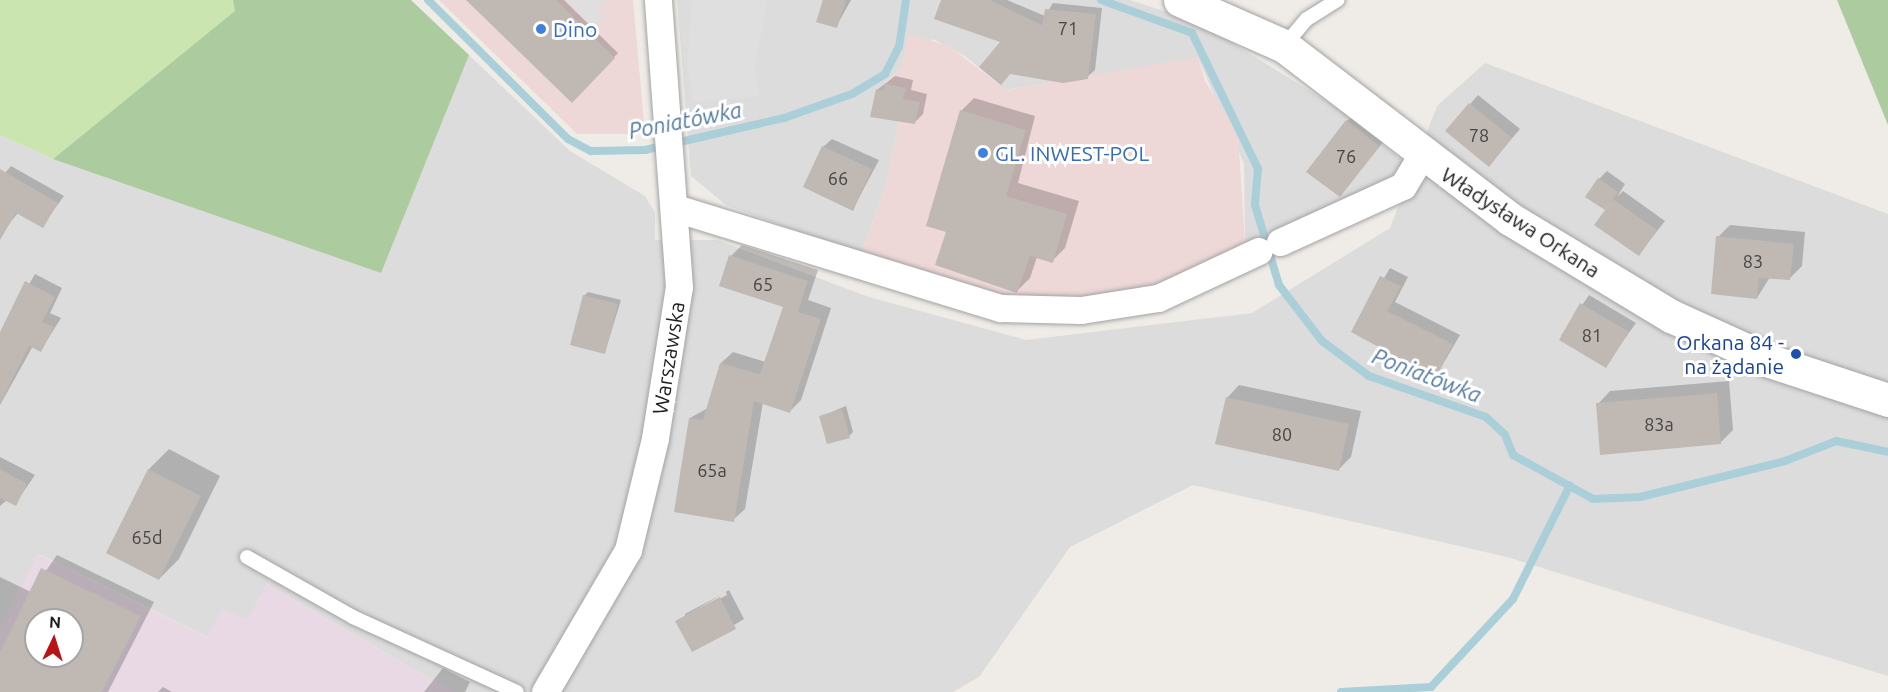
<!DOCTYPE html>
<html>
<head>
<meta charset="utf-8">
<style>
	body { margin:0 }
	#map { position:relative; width:1888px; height:692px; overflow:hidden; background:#efece7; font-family:Ubuntu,sans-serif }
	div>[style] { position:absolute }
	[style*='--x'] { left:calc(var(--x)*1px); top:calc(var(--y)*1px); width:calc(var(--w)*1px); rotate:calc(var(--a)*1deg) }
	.residential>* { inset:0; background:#dddcdc }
	.commercial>* { inset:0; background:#eed8d7 }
	.industrial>* { inset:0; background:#e8d9e5 }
	.grass>* { inset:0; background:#cbe5b1 }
	.forest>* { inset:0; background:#accb9f }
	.parking>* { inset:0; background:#dfdfdf }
	.shadow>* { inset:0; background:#0003 }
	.stream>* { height:8px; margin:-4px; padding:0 4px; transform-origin:4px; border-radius:4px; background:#abcfd9 }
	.building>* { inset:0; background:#bfb8b3 }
	.roads { filter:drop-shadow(0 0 2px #a3a3a3) drop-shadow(0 0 2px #a3a3a3) }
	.service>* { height:14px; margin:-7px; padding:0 7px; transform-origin:7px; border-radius:7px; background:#fff }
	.minor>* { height:27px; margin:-13.5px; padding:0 13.5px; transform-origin:13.5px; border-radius:13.5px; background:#fff }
	.tertiary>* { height:33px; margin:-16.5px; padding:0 16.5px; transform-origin:16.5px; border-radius:16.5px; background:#fff }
	.dots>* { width:16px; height:16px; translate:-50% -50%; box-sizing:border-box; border:3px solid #fff; border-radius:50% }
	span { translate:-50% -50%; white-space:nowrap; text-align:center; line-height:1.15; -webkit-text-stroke:6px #fff; paint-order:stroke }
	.number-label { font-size:18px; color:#474544 }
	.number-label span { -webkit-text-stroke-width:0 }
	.shop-label { font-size:21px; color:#366cbe }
	.left { translate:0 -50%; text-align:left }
	.street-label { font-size:21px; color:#1f1f1f }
	.transit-label { font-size:21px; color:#164399 }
	.right { translate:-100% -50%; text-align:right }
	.water-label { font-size:22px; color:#5179a0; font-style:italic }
	.north { position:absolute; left:24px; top:608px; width:60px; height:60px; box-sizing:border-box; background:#fff; border:2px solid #a5a5a5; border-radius:50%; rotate:4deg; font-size:16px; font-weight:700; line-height:24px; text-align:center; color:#1f1f1f }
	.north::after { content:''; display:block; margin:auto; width:21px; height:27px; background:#bd1213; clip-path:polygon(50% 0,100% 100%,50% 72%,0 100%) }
</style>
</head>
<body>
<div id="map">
	<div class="residential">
		<div style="clip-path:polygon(677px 0,1130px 0,1200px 23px,1336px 107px,1409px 166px,1333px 209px,1245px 243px,1244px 164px,1198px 58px,1005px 90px,965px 56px,933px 39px,885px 83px,906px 88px,886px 185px,861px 254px,726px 205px,691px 176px)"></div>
		<div style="clip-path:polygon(469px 55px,570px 151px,645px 196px,655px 213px,655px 240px,717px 240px,869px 297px,1026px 340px,1252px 313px,1390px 228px,1437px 106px,1485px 63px,1888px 214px,1888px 676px,1507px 557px,1193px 485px,1070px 547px,979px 677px,953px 692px,453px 692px,267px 584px,247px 621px,207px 637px,39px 554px,0 629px,0 135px,53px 159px,454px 87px)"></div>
	</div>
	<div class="commercial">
		<div style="clip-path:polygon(439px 0,633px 0,645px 134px,577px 134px)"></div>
		<div style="clip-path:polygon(909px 34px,949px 46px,1006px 90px,1198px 57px,1205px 81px,1238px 133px,1245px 243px,1167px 282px,1091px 300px,1003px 295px,861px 254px,886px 185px,906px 88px,885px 84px,901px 67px)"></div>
	</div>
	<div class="industrial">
		<div style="clip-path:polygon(evenodd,38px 554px,206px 637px,223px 609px,247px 620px,267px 584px,453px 692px,0 692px,0 629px,38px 554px,36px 620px,72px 620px,72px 656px,36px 656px,36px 620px)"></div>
	</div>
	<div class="grass">
		<div style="clip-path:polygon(0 0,233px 0,236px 11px,53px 159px,0 135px)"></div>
	</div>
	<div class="forest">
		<div style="clip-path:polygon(233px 0,411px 0,469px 55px,381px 273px,53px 159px,235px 11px)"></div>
		<div style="clip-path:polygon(1837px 0,1888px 0,1888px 125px)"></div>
	</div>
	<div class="parking">
		<div style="clip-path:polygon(566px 0,607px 0,597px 11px,604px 17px,594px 27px)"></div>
		<div style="clip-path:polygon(692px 0,767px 0,755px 66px,760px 96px,693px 102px,687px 63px)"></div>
	</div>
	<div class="shadow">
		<div style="clip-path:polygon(469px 0,564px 0,618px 53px,572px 100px)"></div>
		<div style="clip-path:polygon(823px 0,851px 0,836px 27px,818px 21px)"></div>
		<div style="clip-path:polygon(942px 0,1007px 0,1045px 16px,1053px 3px,1102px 8px,1095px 70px,1087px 77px,1011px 73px,1001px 83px,1002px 41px)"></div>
		<div style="clip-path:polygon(895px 76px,913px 80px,911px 90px,927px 94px,923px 114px,914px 123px,877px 90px)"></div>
		<div style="clip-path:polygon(1478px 95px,1520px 129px,1489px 165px,1447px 131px)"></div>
		<div style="clip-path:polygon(974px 98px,1035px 116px,1018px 183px,1079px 201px,1065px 248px,1052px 261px,1037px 257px,1030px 278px,1017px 291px,948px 231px,961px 111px)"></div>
		<div style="clip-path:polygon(1356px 113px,1388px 136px,1340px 195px,1347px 121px)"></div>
		<div style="clip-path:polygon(832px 139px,879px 160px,853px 209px,823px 147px)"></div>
		<div style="clip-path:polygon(11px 166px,64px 196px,42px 226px,18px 213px,7px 226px,0 222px,0 179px)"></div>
		<div style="clip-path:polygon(1607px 171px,1625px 184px,1617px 197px,1623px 191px,1665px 221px,1639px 254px,1599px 179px)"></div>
		<div style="clip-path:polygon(1730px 225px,1805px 232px,1802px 266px,1790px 278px,1770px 277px,1757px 298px,1718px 237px)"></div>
		<div style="clip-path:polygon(742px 245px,818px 270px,808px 300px,831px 308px,801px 400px,790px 411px,763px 402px,745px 509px,733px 520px,690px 418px,708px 408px,721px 363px,733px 352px,766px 362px,784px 306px,731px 256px)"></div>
		<div style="clip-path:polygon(1390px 268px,1408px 277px,1395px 302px,1460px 335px,1436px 376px,1353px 331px)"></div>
		<div style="clip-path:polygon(35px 274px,62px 288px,50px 313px,61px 318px,41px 350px,33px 346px,0 405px,0 335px)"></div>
		<div style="clip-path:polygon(588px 292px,621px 300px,605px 352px,584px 296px)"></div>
		<div style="clip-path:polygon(1589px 295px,1636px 323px,1605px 366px,1561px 336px)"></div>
		<div style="clip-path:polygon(1729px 381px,1733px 430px,1720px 443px,1598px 404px,1610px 391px)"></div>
		<div style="clip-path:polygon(1239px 385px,1361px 411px,1351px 457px,1339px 469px,1227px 398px)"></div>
		<div style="clip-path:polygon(846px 406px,853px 432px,849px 436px,820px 417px)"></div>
		<div style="clip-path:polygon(169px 449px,220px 476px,179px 559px,159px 579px,108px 552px,149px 469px)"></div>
		<div style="clip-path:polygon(0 457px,35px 475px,15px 504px,7px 500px,0 506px)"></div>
		<div style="clip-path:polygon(evenodd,57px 555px,154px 602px,108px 692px,0 692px,0 577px,31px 592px,57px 555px,36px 620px,72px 620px,72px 656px,36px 656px,36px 620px)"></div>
		<div style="clip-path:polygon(evenodd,729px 590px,744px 619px,692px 650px,677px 621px,729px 590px,726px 592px,727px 595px,685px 617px,685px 614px,726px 592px)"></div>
		<div style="clip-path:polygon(443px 668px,470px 682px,465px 692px,424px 692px)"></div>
		<div style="clip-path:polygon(163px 687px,172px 692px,158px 692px)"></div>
	</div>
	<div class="stream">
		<div style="--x:428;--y:0;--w:197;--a:44.8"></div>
		<div style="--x:568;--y:139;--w:26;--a:28"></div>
		<div style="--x:591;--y:151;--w:54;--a:-1.1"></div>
		<div style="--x:645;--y:150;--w:143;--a:-13"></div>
		<div style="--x:784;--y:118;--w:72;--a:-19.4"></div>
		<div style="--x:852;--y:94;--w:39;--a:-31"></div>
		<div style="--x:885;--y:74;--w:30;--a:-63"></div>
		<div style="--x:899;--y:47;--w:48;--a:-81.5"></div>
		<div style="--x:1101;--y:0;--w:97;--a:19.9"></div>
		<div style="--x:1192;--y:33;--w:151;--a:64.1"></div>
		<div style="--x:1258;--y:169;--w:36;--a:95"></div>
		<div style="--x:1255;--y:205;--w:84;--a:73.3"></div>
		<div style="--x:1279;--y:285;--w:71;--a:52.5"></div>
		<div style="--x:1322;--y:341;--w:59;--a:36.7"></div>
		<div style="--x:1369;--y:376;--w:124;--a:19.3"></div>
		<div style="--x:1486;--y:417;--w:26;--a:43"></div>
		<div style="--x:1505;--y:435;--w:22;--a:68"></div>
		<div style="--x:1513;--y:455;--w:91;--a:28.8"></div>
		<div style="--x:1593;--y:499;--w:47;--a:-2.4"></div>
		<div style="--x:1640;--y:497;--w:149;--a:-13.9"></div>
		<div style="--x:1785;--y:461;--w:55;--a:-21.4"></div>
		<div style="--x:1836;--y:441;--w:53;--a:11.9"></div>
		<div style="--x:1341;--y:692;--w:90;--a:-3.2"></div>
		<div style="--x:1431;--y:687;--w:120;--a:-47"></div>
		<div style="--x:1513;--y:599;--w:127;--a:-63.4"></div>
	</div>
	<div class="building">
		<div style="clip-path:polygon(466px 0,556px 0,615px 58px,572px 103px)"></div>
		<div style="clip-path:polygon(823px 0,846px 0,837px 28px,816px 22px)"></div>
		<div style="clip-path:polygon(941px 0,990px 0,1042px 25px,1045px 9px,1096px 14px,1088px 79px,1063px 83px,1010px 74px,1001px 85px,979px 67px,1000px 42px,934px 19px)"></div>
		<div style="clip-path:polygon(885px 84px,906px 88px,903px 99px,920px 102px,915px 124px,870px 117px,876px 89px,883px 91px)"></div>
		<div style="clip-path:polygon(1469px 103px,1512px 138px,1489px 167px,1445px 131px)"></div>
		<div style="clip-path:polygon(960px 110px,1026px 130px,1006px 196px,1067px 214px,1053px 263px,1030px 256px,1017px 293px,935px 265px,946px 232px,926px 226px)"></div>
		<div style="clip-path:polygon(1346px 120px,1380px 146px,1340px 197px,1306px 172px)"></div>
		<div style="clip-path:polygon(822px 146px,872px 169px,853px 211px,803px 187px)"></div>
		<div style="clip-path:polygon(0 169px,58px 203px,43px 228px,16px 213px,0 240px)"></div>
		<div style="clip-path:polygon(1598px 178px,1618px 192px,1605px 210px,1585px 197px)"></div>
		<div style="clip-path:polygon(1613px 199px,1657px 230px,1639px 256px,1594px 225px)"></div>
		<div style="clip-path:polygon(1716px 236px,1794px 244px,1790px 280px,1759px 278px,1757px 299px,1711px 294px)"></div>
		<div style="clip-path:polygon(729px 255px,808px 281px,798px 312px,821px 319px,790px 413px,754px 401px,734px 522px,674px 512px,689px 418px,703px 420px,720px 363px,760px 374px,783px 307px,719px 286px)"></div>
		<div style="clip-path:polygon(1380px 276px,1401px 286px,1387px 311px,1453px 344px,1436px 378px,1351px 332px)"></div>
		<div style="clip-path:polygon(25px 281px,55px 297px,42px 322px,54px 327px,41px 352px,29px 346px,0 404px,0 332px)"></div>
		<div style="clip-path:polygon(583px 295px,618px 304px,605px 354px,570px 345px)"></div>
		<div style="clip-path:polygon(1580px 303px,1629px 332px,1606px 368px,1559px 340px)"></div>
		<div style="clip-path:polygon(1717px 393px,1721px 444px,1600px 455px,1596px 403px)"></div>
		<div style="clip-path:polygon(1226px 397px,1349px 424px,1339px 471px,1215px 444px)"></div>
		<div style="clip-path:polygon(842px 409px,850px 438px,827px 444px,819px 416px)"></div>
		<div style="clip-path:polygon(0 469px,27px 484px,16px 506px,0 498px)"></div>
		<div style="clip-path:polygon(148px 469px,201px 496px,159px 580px,106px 553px)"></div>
		<div style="clip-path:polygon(evenodd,41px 568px,141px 616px,102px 692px,0 692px,0 652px,41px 568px,36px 620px,72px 620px,72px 656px,36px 656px,36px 620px)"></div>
		<div style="clip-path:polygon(720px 597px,736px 629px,692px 652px,675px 621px)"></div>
	</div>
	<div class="roads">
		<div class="service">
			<div style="--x:1284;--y:46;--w:35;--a:-50"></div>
			<div style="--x:1307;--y:19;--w:36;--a:-32"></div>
			<div style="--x:247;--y:557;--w:122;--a:29.5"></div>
			<div style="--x:353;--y:617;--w:180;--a:24.6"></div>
		</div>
		<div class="minor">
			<div style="--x:675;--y:208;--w:341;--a:17.1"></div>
			<div style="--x:1001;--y:308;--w:80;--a:1.4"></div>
			<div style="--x:1081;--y:310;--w:78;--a:-8.9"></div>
			<div style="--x:1158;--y:298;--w:111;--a:-25"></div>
			<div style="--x:1280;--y:242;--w:135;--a:-24.5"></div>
			<div style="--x:1403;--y:186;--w:35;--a:-59"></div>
			<div style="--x:545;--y:692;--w:164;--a:-59.7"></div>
			<div style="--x:628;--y:550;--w:115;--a:-76.4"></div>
			<div style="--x:655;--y:438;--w:153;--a:-81"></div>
			<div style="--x:679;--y:287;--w:288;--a:-94.2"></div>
		</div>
		<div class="tertiary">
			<div style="--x:1180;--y:0;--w:114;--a:23.9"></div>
			<div style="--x:1284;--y:46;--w:285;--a:37.4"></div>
			<div style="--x:1510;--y:219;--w:188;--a:31.1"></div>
			<div style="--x:1671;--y:316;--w:109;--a:24.4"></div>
			<div style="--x:1770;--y:361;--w:124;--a:18.3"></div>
		</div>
	</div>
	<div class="dots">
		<div style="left:541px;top:29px;background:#3f7fe0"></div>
		<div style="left:983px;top:153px;background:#3f7fe0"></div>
		<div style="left:1796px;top:354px;background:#1a4fb4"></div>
	</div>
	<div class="number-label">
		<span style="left:1068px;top:28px">71</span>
		<span style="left:1479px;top:135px">78</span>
		<span style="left:1346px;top:156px">76</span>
		<span style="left:838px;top:178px">66</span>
		<span style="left:1753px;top:261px">83</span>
		<span style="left:763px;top:284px">65</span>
		<span style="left:1592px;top:335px">81</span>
		<span style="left:1659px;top:424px">83a</span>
		<span style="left:1282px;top:434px">80</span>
		<span style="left:712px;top:470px">65a</span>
		<span style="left:147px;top:537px">65d</span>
	</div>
	<div class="shop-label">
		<span class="left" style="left:553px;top:29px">Dino</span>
		<span class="left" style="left:995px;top:153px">GL. INWEST-POL</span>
	</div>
	<div class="street-label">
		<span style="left:1521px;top:222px;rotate:33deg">Władysława Orkana</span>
		<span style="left:668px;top:358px;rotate:-81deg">Warszawska</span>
	</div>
	<div class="transit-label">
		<span class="right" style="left:1784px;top:354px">Orkana 84 -<br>na żądanie</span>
	</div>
	<div class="water-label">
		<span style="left:685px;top:120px;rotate:-11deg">Poniatówka</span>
		<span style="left:1427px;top:375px;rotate:21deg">Poniatówka</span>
	</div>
	<div class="north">N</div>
</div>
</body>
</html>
